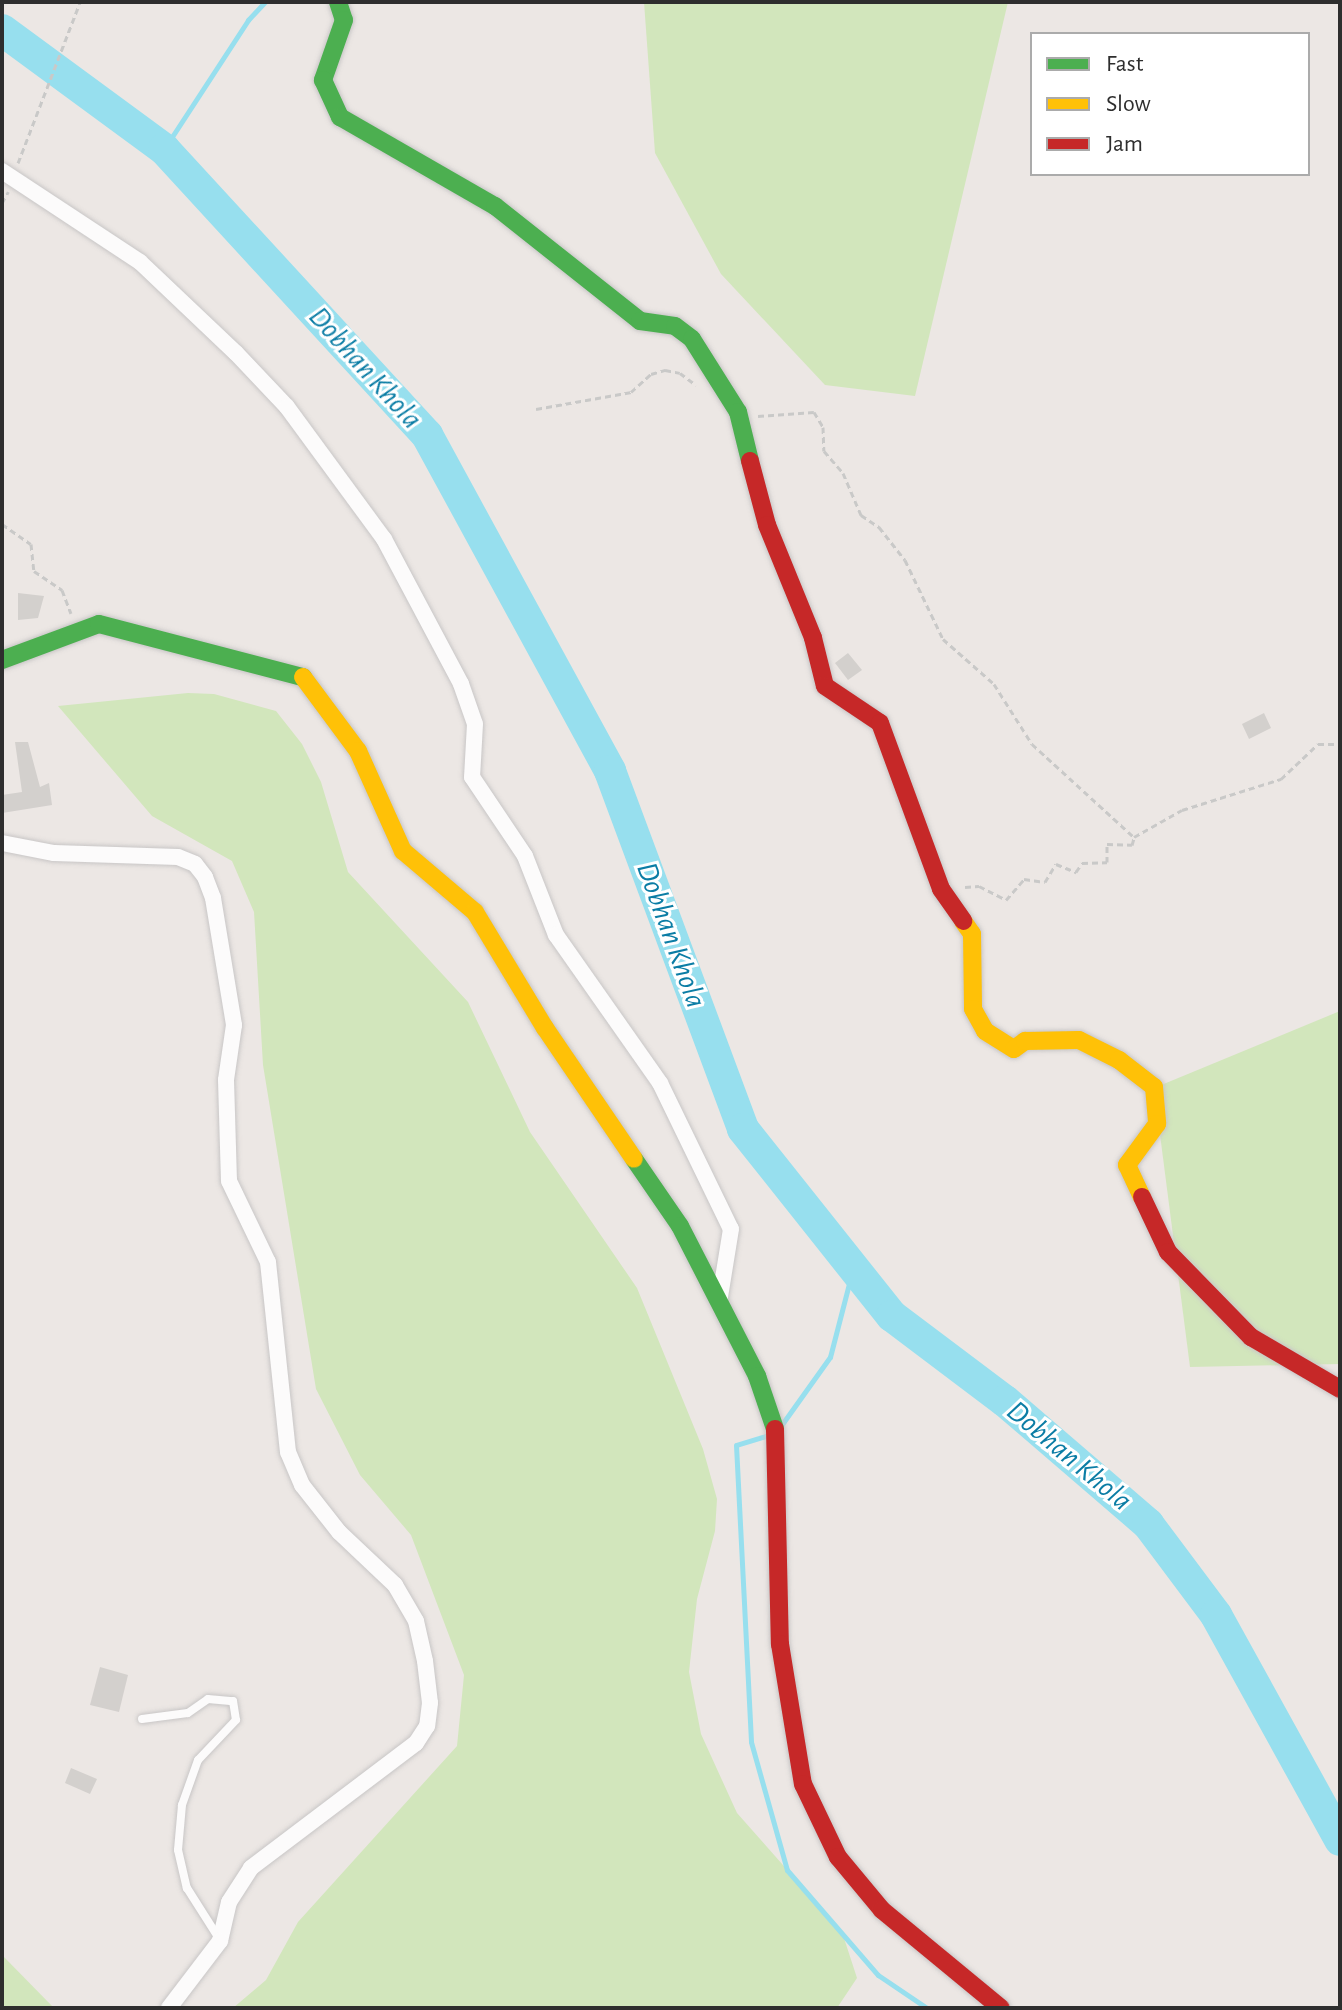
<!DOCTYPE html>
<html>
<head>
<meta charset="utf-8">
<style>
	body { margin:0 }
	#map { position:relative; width:1342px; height:2010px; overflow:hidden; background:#ece7e4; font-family:"Alegreya Sans",sans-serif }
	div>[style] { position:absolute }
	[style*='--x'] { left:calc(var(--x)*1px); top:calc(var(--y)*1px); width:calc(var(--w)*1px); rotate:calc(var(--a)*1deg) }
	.green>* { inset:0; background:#d2e6bc }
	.stream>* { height:5px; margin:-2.5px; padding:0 2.5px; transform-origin:2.5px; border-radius:2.5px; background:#97dfee }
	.river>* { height:32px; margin:-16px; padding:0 16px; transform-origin:16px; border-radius:16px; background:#97dfee }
	.building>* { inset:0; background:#d3d0cd }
	.path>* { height:3px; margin-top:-1.5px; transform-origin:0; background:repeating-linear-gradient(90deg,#c9c9c8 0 6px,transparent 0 10px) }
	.roads { filter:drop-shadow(0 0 2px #c8c6c6) drop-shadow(0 0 2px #c8c6c6) }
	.lane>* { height:8px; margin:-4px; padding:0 4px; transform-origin:4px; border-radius:4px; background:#fcfbfb }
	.street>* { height:16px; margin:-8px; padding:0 8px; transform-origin:8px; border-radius:8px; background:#fcfbfb }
	.fast>* { height:18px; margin:-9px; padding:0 9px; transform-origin:9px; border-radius:9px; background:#4caf50 }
	.slow>* { height:18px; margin:-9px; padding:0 9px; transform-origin:9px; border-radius:9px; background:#ffc107 }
	.jam>* { height:18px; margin:-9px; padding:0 9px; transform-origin:9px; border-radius:9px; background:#c62828 }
	span { translate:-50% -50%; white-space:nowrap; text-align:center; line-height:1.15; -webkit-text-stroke:6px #fff; paint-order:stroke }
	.water-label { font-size:30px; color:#0b7da5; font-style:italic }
	.frame { position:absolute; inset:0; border:4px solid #2e2e2e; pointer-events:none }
	.legend { position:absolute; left:1030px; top:32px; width:280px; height:144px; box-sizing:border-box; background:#fff; border:2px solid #ababab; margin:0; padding:10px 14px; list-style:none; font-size:24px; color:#2e2e2e }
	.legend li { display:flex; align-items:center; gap:16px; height:40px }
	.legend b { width:40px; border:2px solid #ababab }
</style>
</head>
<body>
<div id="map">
	<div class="green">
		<div style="clip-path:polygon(644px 2px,1008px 2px,915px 396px,825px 385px,721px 274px,655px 153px)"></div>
		<div style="clip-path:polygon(188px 693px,214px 694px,276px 711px,302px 744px,321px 782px,348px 872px,468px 1002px,530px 1132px,637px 1288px,703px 1449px,717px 1499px,715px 1531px,697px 1599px,689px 1672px,701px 1734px,737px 1813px,842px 1932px,857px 1978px,837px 2008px,233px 2008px,266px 1980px,298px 1922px,457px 1746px,464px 1675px,411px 1535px,360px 1475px,316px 1389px,263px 1065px,254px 912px,232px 861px,152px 816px,58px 706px)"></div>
		<div style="clip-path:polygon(1340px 1011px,1340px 1364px,1190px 1367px,1154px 1088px)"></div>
		<div style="clip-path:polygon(2px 1955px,3px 1956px,54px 2008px,2px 2008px)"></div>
	</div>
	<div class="stream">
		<div style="--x:164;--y:149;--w:154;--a:-56.9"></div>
		<div style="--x:248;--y:20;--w:25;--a:-47"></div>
		<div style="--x:780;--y:1427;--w:86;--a:-54.5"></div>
		<div style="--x:830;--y:1357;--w:92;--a:-75.5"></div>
		<div style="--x:769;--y:1435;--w:34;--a:163"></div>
		<div style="--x:736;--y:1445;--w:297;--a:87.1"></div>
		<div style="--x:751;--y:1742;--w:133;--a:74.3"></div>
		<div style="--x:787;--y:1870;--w:139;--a:49.1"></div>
		<div style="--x:878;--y:1975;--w:59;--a:34"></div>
	</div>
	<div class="river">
		<div style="--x:2;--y:30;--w:201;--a:36.3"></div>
		<div style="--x:164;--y:149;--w:389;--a:47.4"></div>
		<div style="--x:427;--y:435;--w:383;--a:61.4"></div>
		<div style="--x:610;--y:771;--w:382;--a:69.6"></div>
		<div style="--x:743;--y:1129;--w:239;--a:51.5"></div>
		<div style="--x:892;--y:1316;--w:141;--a:37"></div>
		<div style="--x:1005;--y:1401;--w:189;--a:40.7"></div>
		<div style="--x:1148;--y:1524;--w:114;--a:53.2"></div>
		<div style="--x:1216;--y:1615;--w:257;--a:61.1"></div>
	</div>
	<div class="building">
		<div style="clip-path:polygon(18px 593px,44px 596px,38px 618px,18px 620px)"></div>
		<div style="clip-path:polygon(848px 653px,862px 670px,848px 680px,835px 663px)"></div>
		<div style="clip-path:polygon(1264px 713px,1271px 728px,1249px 739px,1242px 724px)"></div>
		<div style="clip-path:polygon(15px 742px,28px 742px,40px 787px,49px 783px,52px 805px,2px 813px,2px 795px,22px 792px)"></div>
		<div style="clip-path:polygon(100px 1667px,128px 1675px,119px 1712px,90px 1705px)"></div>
		<div style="clip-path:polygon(71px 1768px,97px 1779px,90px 1794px,65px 1783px)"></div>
	</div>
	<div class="path">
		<div style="--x:18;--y:163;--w:173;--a:-68.9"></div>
		<div style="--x:2;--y:203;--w:13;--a:-61"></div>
		<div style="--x:536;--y:409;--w:97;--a:-10.1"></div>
		<div style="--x:631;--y:392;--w:27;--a:-42"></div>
		<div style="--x:651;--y:374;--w:15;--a:-16"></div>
		<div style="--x:665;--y:370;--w:15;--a:11"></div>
		<div style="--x:680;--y:373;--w:20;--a:37"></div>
		<div style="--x:758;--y:416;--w:56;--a:-4.1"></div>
		<div style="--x:814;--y:412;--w:17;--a:59"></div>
		<div style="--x:823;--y:427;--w:24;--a:88"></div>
		<div style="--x:824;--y:451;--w:29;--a:49"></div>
		<div style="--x:843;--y:473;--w:46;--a:66.8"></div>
		<div style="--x:861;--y:515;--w:22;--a:34"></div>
		<div style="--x:879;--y:527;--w:42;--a:51.8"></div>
		<div style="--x:905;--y:560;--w:88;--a:64.3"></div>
		<div style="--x:943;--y:639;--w:68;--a:41.4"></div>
		<div style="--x:994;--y:684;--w:71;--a:57.7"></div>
		<div style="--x:1032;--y:744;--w:138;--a:42.4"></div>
		<div style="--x:1134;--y:837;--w:55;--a:-29.4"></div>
		<div style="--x:1182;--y:810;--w:104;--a:-17.4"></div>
		<div style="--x:1281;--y:779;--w:51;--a:-43.4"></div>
		<div style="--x:1318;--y:744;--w:22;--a:0"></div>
		<div style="--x:2;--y:524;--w:35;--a:35"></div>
		<div style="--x:31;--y:544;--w:27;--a:84"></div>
		<div style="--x:34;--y:571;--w:34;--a:34"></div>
		<div style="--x:62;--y:590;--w:25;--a:69"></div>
		<div style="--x:965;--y:887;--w:14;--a:-4"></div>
		<div style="--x:979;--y:886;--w:30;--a:27"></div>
		<div style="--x:1006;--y:900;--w:28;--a:-49"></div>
		<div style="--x:1024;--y:879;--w:21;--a:8"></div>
		<div style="--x:1045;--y:882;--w:21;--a:-59"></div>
		<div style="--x:1056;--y:864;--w:22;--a:22"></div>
		<div style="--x:1076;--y:872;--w:11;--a:-56"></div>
		<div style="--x:1082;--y:863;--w:25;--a:-2"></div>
		<div style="--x:1107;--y:862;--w:18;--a:-90"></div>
		<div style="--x:1107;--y:844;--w:25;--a:2"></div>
		<div style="--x:1132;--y:845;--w:7;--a:-74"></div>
	</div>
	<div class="roads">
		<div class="lane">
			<div style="--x:142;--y:1719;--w:46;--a:-7.4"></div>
			<div style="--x:188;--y:1713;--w:24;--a:-35"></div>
			<div style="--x:208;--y:1699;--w:25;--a:5"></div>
			<div style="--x:233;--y:1701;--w:19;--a:81"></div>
			<div style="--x:236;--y:1720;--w:55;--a:133.5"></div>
			<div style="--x:198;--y:1760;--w:48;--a:109.6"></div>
			<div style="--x:182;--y:1805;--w:45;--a:95.1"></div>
			<div style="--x:178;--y:1850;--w:39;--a:77"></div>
			<div style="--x:187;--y:1888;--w:62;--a:57.6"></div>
		</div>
		<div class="street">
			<div style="--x:2;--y:171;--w:165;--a:33.4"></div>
			<div style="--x:140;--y:262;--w:132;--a:43.5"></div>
			<div style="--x:236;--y:353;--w:74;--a:46.6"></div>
			<div style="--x:287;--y:407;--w:164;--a:53.7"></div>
			<div style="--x:384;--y:539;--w:164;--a:62"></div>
			<div style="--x:461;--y:684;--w:42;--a:70.7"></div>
			<div style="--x:475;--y:724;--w:53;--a:93.2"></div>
			<div style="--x:472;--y:777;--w:95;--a:56.1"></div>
			<div style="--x:525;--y:856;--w:85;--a:68.6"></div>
			<div style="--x:556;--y:935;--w:181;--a:54.9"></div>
			<div style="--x:660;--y:1083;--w:162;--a:64.1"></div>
			<div style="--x:731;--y:1229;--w:75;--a:99.2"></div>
			<div style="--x:2;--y:843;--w:53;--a:10.9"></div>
			<div style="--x:54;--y:853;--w:124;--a:1.8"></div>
			<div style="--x:178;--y:857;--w:18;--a:22"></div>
			<div style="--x:195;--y:864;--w:16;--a:52"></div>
			<div style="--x:205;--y:877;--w:22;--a:69"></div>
			<div style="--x:213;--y:898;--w:129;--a:80.6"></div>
			<div style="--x:234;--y:1025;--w:56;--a:98.3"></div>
			<div style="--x:226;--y:1080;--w:101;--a:88.3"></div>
			<div style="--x:229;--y:1181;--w:90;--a:64.3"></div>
			<div style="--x:268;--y:1262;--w:191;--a:84"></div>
			<div style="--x:288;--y:1452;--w:36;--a:67"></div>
			<div style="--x:302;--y:1485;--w:60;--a:51.8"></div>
			<div style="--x:339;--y:1532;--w:77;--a:43.4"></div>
			<div style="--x:395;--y:1585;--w:42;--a:59.7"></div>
			<div style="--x:416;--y:1621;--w:41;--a:77.3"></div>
			<div style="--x:425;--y:1661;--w:42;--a:83.2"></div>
			<div style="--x:430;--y:1703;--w:23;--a:97"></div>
			<div style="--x:427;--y:1726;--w:20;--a:123"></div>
			<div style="--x:416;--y:1743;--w:207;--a:142.9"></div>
			<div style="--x:251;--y:1868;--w:40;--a:122.9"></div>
			<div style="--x:229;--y:1902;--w:40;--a:103"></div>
			<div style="--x:220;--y:1941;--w:84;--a:127.3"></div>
		</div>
		<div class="fast">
			<div style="--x:338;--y:2;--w:19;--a:72"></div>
			<div style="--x:344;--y:20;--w:64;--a:109.3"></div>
			<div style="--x:323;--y:80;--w:41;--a:65.3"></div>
			<div style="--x:340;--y:117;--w:179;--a:29.9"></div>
			<div style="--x:495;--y:206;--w:185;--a:38.4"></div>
			<div style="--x:640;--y:321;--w:35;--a:8"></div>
			<div style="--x:675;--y:326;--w:21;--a:37"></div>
			<div style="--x:692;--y:339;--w:86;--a:57.8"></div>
			<div style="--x:738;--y:412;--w:50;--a:76.2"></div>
			<div style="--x:2;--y:660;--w:103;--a:-20.4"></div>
			<div style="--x:99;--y:624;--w:211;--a:14.6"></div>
			<div style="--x:634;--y:1159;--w:81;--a:55.5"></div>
			<div style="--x:680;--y:1226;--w:169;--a:62.8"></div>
			<div style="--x:757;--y:1376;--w:56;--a:71.2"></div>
		</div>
		<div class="slow">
			<div style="--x:303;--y:677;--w:92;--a:53.4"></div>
			<div style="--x:358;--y:751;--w:110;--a:65.8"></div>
			<div style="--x:403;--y:851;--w:94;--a:40.3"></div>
			<div style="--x:475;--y:912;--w:135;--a:58.9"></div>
			<div style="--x:545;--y:1028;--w:158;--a:55.8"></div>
			<div style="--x:963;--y:921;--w:16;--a:55"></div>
			<div style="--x:972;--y:934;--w:75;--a:89.2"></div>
			<div style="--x:973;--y:1009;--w:25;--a:61"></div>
			<div style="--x:985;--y:1031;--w:34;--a:32"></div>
			<div style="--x:1014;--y:1049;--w:14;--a:-36"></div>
			<div style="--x:1025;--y:1041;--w:54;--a:-1.1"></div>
			<div style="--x:1079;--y:1040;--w:45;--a:26.6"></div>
			<div style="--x:1119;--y:1060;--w:44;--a:37.6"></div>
			<div style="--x:1154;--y:1087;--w:37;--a:85"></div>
			<div style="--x:1157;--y:1124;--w:51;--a:126.2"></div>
			<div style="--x:1127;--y:1165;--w:35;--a:65"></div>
		</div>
		<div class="jam">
			<div style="--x:750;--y:461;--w:66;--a:75.1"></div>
			<div style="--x:767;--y:525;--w:122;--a:67.8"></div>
			<div style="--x:813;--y:638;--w:49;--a:76"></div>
			<div style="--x:825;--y:686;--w:66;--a:33.9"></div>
			<div style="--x:880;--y:723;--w:177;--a:69.8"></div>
			<div style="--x:941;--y:889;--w:39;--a:55"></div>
			<div style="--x:1142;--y:1197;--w:61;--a:64.7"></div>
			<div style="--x:1168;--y:1252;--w:119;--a:45.7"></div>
			<div style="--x:1251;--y:1337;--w:103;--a:30.3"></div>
			<div style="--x:775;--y:1429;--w:215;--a:88.7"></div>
			<div style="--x:780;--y:1644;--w:142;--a:80.7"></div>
			<div style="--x:803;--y:1784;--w:81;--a:64.4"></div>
			<div style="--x:838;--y:1857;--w:69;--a:50.3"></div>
			<div style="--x:882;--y:1910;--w:154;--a:39.5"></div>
		</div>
	</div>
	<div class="water-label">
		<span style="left:365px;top:368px;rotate:48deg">Dobhan Khola</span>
		<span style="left:671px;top:935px;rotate:70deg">Dobhan Khola</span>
		<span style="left:1069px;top:1456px;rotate:40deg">Dobhan Khola</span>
	</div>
	<div class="frame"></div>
	<ul class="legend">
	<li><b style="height:10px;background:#4caf50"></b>Fast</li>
	<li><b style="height:10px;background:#ffc107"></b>Slow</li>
	<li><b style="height:10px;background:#c62828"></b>Jam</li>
	</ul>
</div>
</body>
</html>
